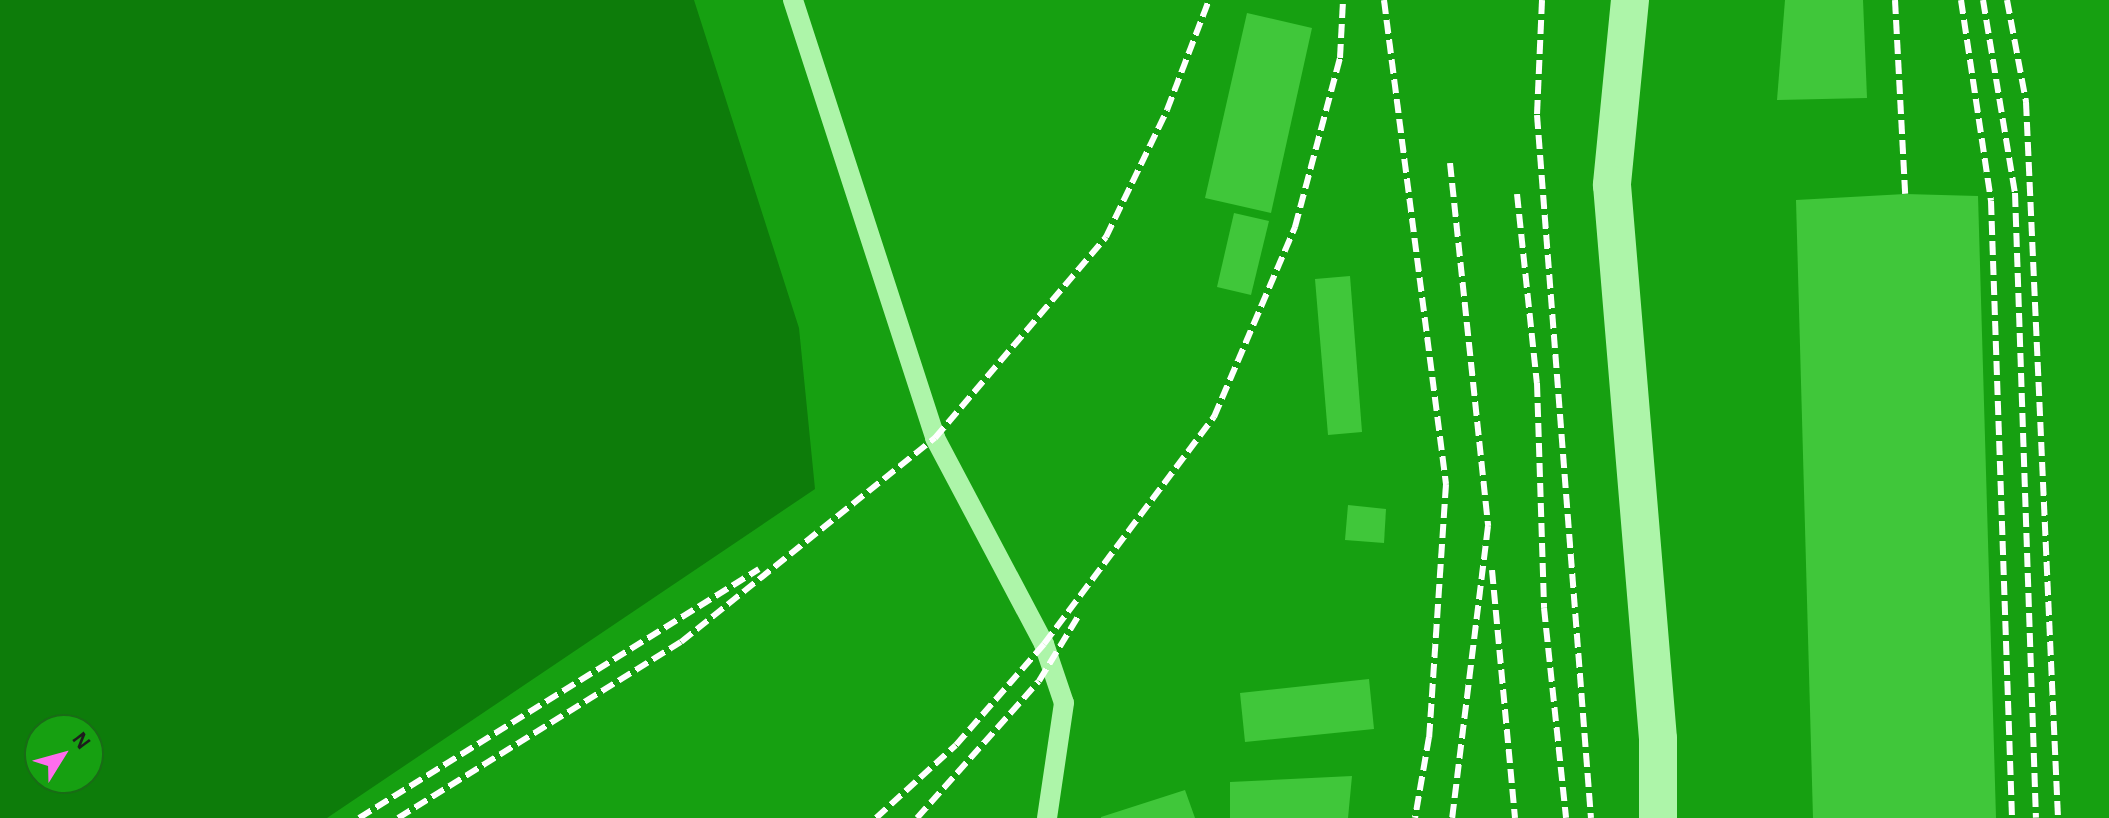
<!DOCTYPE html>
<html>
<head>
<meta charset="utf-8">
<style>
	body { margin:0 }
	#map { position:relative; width:2109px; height:818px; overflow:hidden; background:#16a011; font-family:"Alegreya Sans",sans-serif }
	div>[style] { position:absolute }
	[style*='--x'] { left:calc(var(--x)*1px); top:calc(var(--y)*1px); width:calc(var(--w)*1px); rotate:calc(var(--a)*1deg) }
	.water>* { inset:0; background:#0d7c0a }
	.building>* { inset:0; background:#40c73a }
	.lane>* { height:20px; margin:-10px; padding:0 10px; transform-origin:10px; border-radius:10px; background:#adf5a9 }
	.street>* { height:38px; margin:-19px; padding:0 19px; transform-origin:19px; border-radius:19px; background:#adf5a9 }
	.rail>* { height:6px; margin-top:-3px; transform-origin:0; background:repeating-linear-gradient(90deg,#fff 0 14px,transparent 0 20px) }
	span { translate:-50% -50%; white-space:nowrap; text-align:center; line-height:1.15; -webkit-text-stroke:7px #16a011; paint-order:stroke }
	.north { position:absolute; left:24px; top:714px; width:80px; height:80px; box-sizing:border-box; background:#16a011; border:2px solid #196c16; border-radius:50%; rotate:53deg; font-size:22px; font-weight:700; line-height:32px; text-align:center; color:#1d1d1d }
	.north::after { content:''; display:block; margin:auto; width:28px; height:36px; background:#ff6dee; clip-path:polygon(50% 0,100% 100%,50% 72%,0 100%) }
</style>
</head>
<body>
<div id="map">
	<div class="water">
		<div style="clip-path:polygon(evenodd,0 0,694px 0,799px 328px,815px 489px,327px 818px,0 818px,0 0,40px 730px,88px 730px,88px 778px,40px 778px,40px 730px)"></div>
	</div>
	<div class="building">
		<div style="clip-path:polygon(1785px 0,1863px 0,1867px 98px,1777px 100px)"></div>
		<div style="clip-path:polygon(1247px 13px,1312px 28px,1271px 213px,1205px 198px)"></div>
		<div style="clip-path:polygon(1905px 194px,1978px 196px,1996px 818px,1813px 818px,1796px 200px)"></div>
		<div style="clip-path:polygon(1234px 213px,1269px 221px,1251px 295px,1217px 287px)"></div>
		<div style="clip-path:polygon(1350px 276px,1362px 432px,1328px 435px,1315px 279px)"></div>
		<div style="clip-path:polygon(1348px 505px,1386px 509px,1384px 543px,1345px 540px)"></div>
		<div style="clip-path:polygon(1369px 679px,1374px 729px,1245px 742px,1240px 693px)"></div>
		<div style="clip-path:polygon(1352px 776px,1348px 818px,1230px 818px,1230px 782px)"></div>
		<div style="clip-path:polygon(1185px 790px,1195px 818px,1101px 818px,1101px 817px)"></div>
	</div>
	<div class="lane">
		<div style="--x:793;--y:0;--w:460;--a:72"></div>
		<div style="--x:935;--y:438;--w:233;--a:62.1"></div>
		<div style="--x:1044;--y:644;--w:62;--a:71.3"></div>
		<div style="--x:1064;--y:703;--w:116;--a:98.4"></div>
	</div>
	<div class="street">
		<div style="--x:1630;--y:0;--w:186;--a:95.6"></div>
		<div style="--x:1612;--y:185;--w:556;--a:85.25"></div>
		<div style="--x:1658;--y:739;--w:79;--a:90"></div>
	</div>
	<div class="rail">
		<div style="--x:1384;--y:0;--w:488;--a:82.7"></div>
		<div style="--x:1446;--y:484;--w:254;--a:93.8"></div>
		<div style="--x:1429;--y:737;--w:82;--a:99.8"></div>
		<div style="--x:1542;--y:0;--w:115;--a:92.5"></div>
		<div style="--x:1537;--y:115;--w:705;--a:85.61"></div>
		<div style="--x:1895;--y:0;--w:194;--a:87"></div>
		<div style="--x:1961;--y:0;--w:203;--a:81.5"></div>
		<div style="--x:1991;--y:201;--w:617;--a:88.05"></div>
		<div style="--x:1983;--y:0;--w:196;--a:80.6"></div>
		<div style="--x:2015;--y:193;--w:625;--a:88.08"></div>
		<div style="--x:2007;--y:0;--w:104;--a:79.4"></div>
		<div style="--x:2026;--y:102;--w:717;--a:87.44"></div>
		<div style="--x:1450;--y:163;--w:365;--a:84"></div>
		<div style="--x:1488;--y:526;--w:294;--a:97"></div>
		<div style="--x:1517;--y:194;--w:190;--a:84"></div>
		<div style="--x:1537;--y:383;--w:225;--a:88.2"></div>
		<div style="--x:1544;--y:608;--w:211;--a:84"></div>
		<div style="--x:1492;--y:570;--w:249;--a:84.7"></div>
		<div style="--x:359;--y:818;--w:471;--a:-31.9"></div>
		<div style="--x:398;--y:818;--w:333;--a:-31.9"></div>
		<div style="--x:681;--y:642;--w:326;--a:-38.8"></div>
		<div style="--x:935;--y:438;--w:264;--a:-49.6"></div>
		<div style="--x:1106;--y:237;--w:141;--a:-64.3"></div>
		<div style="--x:1167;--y:110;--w:118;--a:-69.1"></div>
		<div style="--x:876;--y:818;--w:108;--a:-42.4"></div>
		<div style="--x:956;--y:745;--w:134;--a:-48.9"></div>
		<div style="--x:1044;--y:644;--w:284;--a:-53.2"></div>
		<div style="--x:1214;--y:417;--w:207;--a:-66.9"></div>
		<div style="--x:1295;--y:227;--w:175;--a:-75.1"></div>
		<div style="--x:1340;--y:58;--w:58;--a:-87"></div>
		<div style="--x:917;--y:818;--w:183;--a:-48.3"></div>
		<div style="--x:1039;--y:681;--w:77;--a:-58.8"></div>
	</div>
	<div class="north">N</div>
</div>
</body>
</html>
